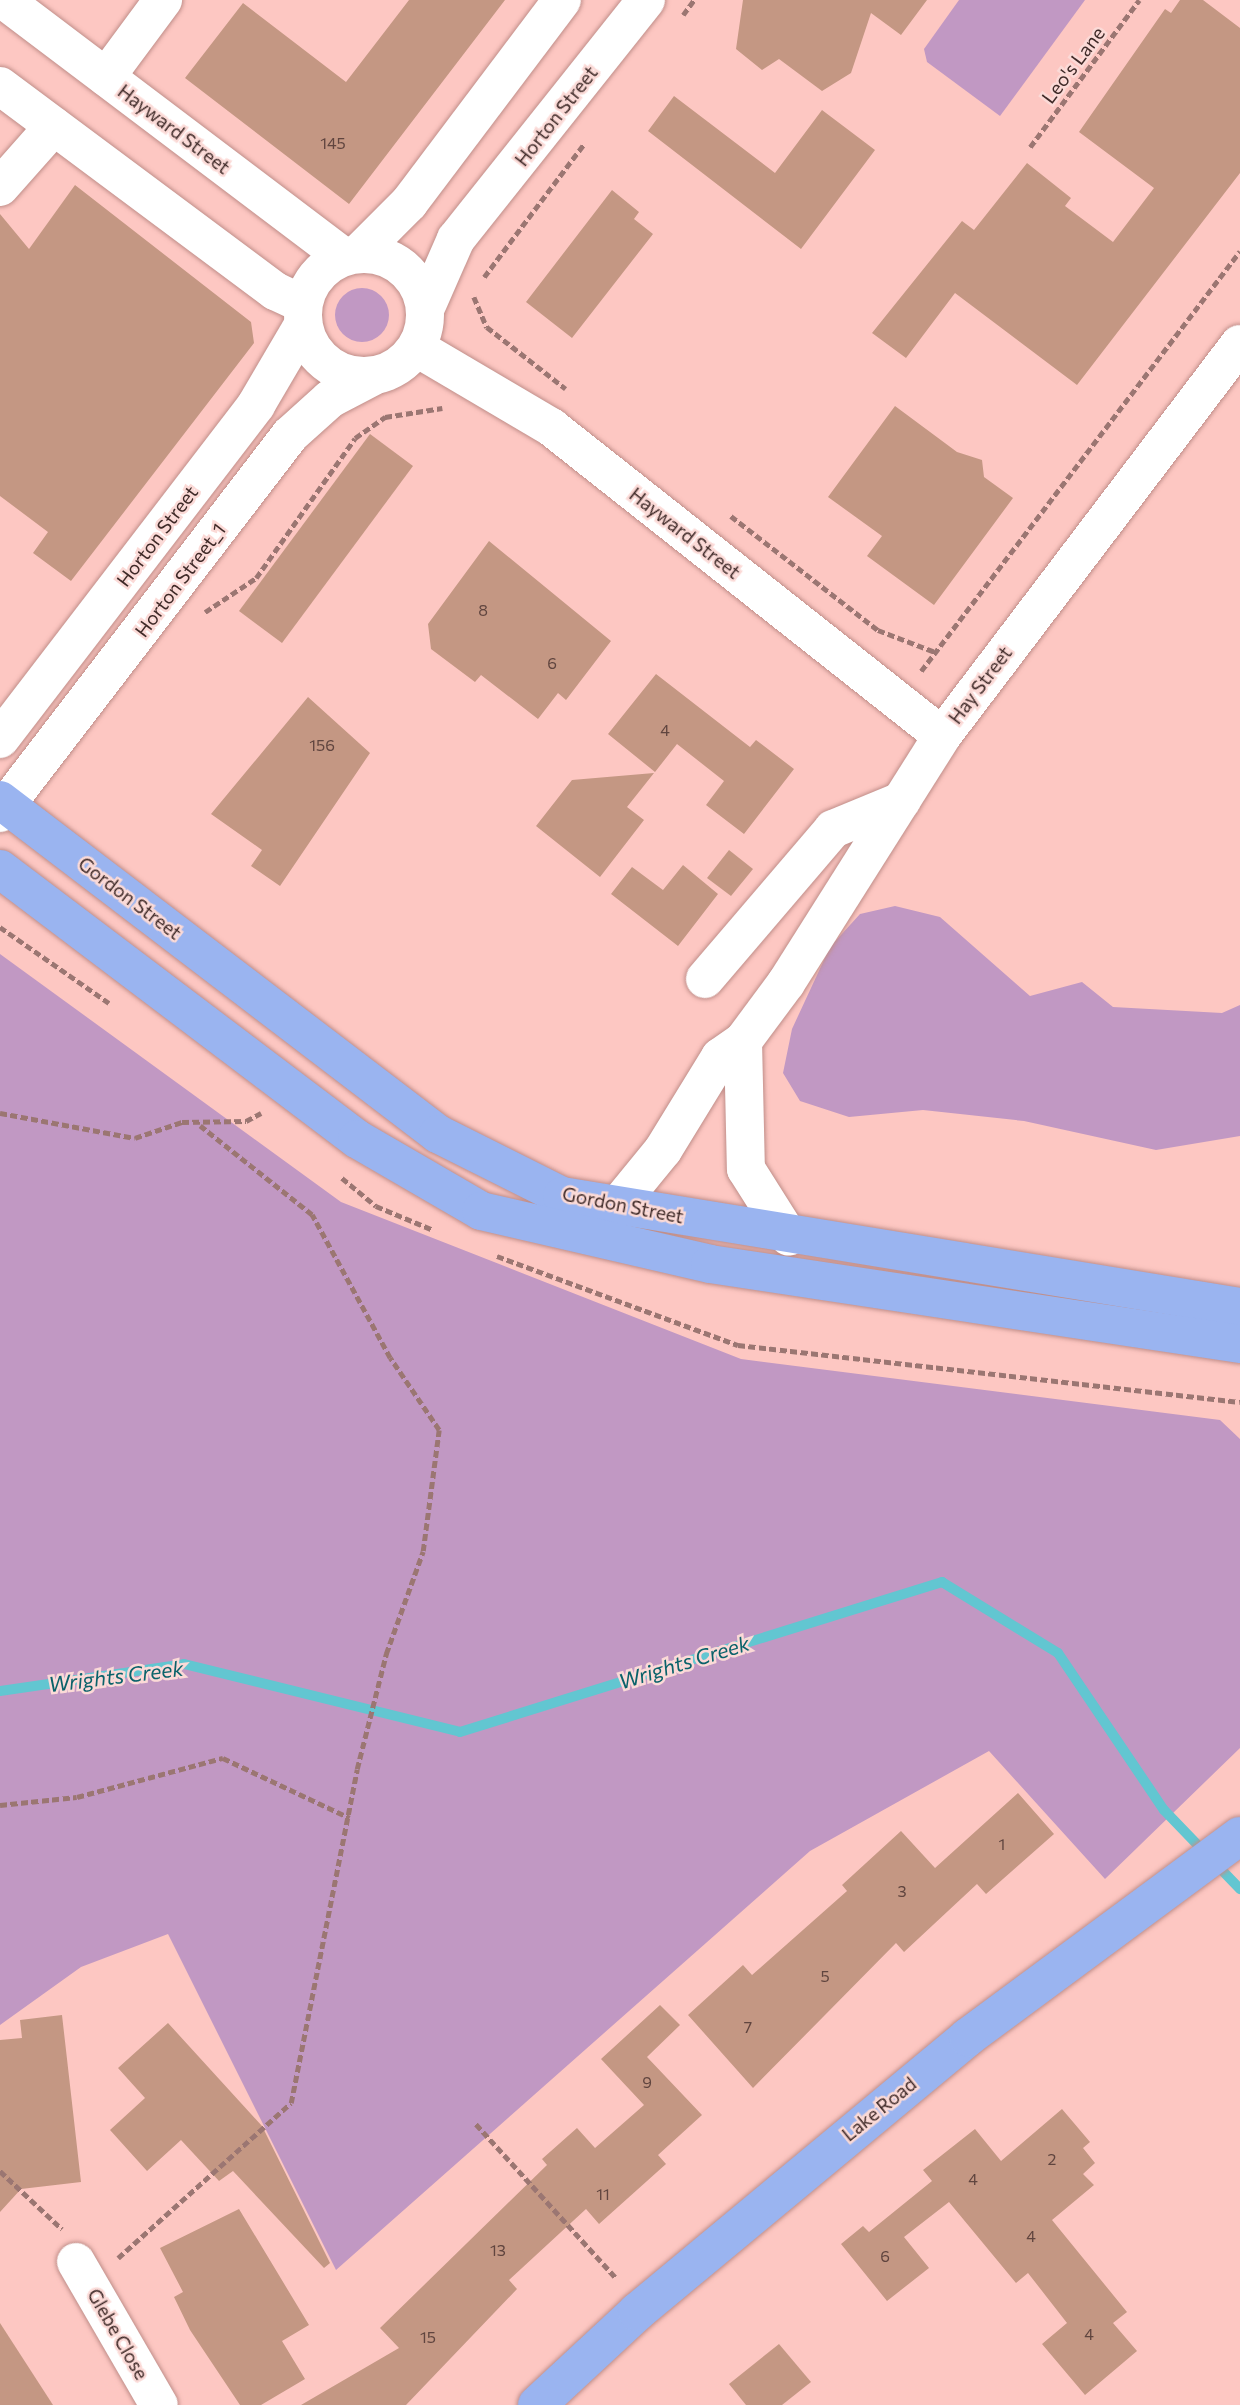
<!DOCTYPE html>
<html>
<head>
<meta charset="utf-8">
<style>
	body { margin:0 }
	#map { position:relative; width:1240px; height:2405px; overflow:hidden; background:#fdc7c2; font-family:Commissioner,sans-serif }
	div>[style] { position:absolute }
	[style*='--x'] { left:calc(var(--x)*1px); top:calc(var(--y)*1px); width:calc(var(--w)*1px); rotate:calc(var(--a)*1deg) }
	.green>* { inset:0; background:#c198c3 }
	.round { border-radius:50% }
	.stream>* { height:10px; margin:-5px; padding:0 5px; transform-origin:5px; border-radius:5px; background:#62c6d1 }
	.building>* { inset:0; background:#c49783 }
	.path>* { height:4.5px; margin-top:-2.25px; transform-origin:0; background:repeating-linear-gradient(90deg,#9b7672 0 7px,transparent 0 10.5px) }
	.roads { filter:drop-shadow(0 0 2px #c08e89) drop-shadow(0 0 2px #c08e89) }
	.minor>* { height:38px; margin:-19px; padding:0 19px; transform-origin:19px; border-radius:19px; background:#fff }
	.minor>.ring { margin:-19px; padding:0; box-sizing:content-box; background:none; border:38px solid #fff; border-radius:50% }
	.major>* { height:38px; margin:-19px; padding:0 19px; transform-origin:19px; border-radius:19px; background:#9ab4f0 }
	span { translate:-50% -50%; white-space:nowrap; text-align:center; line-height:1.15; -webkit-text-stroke:5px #fbdad7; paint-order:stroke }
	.number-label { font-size:16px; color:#60453f }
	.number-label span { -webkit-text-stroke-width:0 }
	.street-label { font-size:19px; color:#3f2a28 }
	.water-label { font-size:21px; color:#09626a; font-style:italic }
</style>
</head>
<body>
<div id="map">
	<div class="green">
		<div style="clip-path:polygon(959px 0,1085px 0,1000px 116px,927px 62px,924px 49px)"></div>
		<div class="round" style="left:335px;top:288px;width:54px;height:54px"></div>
		<div style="clip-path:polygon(895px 906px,940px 917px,1030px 996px,1082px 982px,1113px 1007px,1222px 1013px,1240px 1005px,1240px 1136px,1156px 1150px,1024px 1121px,923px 1110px,849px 1117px,800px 1101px,783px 1073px,792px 1029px,830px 947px,860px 914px)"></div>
		<div style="clip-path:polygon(0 954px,341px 1202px,741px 1359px,1220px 1420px,1240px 1439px,1240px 1748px,1105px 1879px,989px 1751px,810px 1851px,336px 2270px,168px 1934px,81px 1967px,0 2025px)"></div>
	</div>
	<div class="stream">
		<div style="--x:0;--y:1691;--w:186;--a:-8.3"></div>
		<div style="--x:184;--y:1664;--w:284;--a:13.8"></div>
		<div style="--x:460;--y:1732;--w:505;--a:-17.29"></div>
		<div style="--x:942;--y:1582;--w:136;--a:31.5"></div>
		<div style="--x:1058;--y:1653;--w:189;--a:56"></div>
		<div style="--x:1164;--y:1810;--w:110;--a:46.1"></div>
	</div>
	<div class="building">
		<div style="clip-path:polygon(409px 0,505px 0,349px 204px,185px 78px,243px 3px,346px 82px)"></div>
		<div style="clip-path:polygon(743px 0,927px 0,901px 35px,871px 13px,851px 73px,822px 91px,779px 59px,762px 70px,736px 49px)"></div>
		<div style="clip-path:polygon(1180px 0,1203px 0,1240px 28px,1240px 173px,1077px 385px,955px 293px,906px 358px,872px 333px,962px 221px,974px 230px,1027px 163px,1071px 198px,1065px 206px,1113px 242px,1154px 188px,1079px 132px,1165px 9px,1171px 13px)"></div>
		<div style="clip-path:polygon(674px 96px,775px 173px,822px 110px,875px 150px,801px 249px,648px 131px)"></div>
		<div style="clip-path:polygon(75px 185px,251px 322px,254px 343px,71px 581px,33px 553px,48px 532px,0 496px,0 214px,29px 249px)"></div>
		<div style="clip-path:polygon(612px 190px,639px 212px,634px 219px,653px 234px,572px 338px,526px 302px)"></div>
		<div style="clip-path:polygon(895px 406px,957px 452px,982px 460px,984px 477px,1013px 498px,934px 605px,867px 556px,882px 536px,828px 497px)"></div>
		<div style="clip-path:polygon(370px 434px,413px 466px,282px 643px,239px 611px)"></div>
		<div style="clip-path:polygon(489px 541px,611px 641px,566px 700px,558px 693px,538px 719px,481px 675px,475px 682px,431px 649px,428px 624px)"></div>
		<div style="clip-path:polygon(656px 674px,750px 747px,756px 740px,794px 769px,744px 834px,706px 805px,724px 781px,677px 744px,655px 772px,608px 734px)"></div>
		<div style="clip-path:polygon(308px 697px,370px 753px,280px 886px,251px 866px,262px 850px,211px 814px)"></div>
		<div style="clip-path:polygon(654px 773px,627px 807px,644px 820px,600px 877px,536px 826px,572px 780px)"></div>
		<div style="clip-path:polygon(729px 850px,753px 869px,731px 896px,707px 878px)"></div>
		<div style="clip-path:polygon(683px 865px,718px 894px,678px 946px,611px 894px,632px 867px,663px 890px)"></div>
		<div style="clip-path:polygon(1018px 1793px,1054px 1834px,986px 1894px,977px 1884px,904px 1952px,896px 1943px,753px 2088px,688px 2015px,743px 1965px,752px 1975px,847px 1891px,842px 1885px,901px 1831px,935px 1868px)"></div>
		<div style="clip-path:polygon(660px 2005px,680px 2025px,647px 2057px,702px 2115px,658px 2155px,666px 2164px,599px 2224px,586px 2209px,509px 2280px,517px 2289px,406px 2405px,301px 2405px,399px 2348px,380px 2328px,547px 2165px,542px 2159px,577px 2128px,595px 2148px,644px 2105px,601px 2059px)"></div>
		<div style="clip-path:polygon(62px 2015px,81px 2182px,21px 2189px,0 2212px,0 2040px,22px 2038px,20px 2020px)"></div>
		<div style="clip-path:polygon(168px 2023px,262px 2126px,330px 2263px,324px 2268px,233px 2171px,219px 2181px,181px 2140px,147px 2171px,110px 2130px,145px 2098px,118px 2068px)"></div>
		<div style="clip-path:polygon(1062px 2109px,1090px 2142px,1083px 2148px,1095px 2163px,1083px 2174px,1094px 2185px,1052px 2220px,1127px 2312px,1113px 2323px,1137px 2351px,1085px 2395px,1042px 2344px,1067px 2323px,1028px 2273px,1016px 2283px,949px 2202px,904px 2237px,929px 2268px,887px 2301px,841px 2244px,863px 2226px,869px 2232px,932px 2181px,923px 2170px,975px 2129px,1001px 2161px)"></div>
		<div style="clip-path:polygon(239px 2209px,309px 2325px,282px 2341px,305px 2379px,261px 2405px,240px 2405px,190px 2330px,174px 2297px,183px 2292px,160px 2248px)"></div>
		<div style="clip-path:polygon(0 2323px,53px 2405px,0 2405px)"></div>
		<div style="clip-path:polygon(779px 2344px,811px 2382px,782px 2405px,746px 2405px,729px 2384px)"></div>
	</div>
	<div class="path">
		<div style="--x:683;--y:15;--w:19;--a:-54"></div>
		<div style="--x:1030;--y:147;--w:183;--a:-53.4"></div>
		<div style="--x:484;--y:277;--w:166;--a:-53.1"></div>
		<div style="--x:474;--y:297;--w:33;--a:67"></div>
		<div style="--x:487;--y:327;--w:100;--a:38.1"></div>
		<div style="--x:731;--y:516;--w:186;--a:37.8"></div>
		<div style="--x:878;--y:630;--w:61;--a:21.1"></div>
		<div style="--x:205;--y:612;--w:61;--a:-33.7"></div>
		<div style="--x:256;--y:578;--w:171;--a:-54.7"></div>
		<div style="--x:355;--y:438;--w:37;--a:-35"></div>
		<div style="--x:385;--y:417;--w:58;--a:-9"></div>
		<div style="--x:921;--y:671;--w:527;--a:-52.78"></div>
		<div style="--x:0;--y:927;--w:133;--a:34.9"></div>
		<div style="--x:0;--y:1113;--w:137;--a:10.5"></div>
		<div style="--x:135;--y:1138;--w:50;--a:-18.8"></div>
		<div style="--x:182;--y:1122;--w:64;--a:-0.9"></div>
		<div style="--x:246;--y:1121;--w:17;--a:-28"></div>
		<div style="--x:342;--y:1178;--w:44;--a:39.5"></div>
		<div style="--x:376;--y:1206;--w:60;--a:22.7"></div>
		<div style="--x:497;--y:1256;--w:257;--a:20.3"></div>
		<div style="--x:738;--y:1345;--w:505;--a:6.48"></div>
		<div style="--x:0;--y:1805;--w:77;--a:-5.9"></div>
		<div style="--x:77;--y:1797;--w:151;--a:-15"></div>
		<div style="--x:223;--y:1758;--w:140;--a:25.3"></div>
		<div style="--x:476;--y:2124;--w:207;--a:47.7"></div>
		<div style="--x:0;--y:2171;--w:85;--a:43.1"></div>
		<div style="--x:118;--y:2258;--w:232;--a:-41.9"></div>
		<div style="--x:291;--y:2103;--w:340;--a:-78.8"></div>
		<div style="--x:357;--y:1769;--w:119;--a:-75.8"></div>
		<div style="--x:386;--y:1654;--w:109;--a:-70.2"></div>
		<div style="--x:423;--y:1551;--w:122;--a:-82.5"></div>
		<div style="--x:439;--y:1430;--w:87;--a:-124.2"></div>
		<div style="--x:390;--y:1358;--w:163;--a:-118.6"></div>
		<div style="--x:312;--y:1215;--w:143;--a:-141.5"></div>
	</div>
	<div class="roads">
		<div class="minor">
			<div style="--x:4;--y:0;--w:426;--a:37.1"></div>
			<div style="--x:106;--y:77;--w:96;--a:-53.5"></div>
			<div style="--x:0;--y:86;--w:343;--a:36.7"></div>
			<div style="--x:275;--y:291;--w:31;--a:25"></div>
			<div style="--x:0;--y:187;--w:81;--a:-48.5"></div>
			<div style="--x:359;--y:253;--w:71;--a:-45"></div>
			<div style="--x:409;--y:203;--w:254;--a:-53"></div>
			<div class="ring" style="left:303px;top:254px;width:84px;height:84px"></div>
			<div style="--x:427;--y:305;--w:72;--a:-66.3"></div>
			<div style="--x:456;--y:239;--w:305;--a:-51.5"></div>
			<div style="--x:417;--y:348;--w:156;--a:30.5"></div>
			<div style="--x:551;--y:427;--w:498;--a:38.3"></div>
			<div style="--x:0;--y:739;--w:421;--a:-52.5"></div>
			<div style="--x:256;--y:405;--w:93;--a:-59.6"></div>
			<div style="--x:0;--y:813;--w:476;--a:-52.5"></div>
			<div style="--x:290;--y:435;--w:54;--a:-42"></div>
			<div style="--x:330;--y:399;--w:47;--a:-27.6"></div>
			<div style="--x:705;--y:979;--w:197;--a:-49.5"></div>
			<div style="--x:833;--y:829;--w:74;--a:-22.4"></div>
			<div style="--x:743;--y:1041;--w:128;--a:88.7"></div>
			<div style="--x:746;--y:1169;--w:80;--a:57.7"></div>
			<div style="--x:618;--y:1205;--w:71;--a:-50.7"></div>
			<div style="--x:663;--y:1150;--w:109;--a:-58.5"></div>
			<div style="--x:720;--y:1057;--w:28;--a:-35"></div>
			<div style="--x:743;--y:1041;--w:72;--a:-53.4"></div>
			<div style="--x:786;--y:983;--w:292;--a:-57.7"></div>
			<div style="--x:942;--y:736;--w:492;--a:-52.8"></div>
			<div style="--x:76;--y:2262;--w:165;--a:59.9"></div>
		</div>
		<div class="major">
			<div style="--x:0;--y:800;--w:551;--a:37.33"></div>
			<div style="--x:438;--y:1134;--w:139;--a:26.6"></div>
			<div style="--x:562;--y:1196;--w:687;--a:9.3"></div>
			<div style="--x:0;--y:869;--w:448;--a:37.1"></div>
			<div style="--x:357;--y:1139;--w:143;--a:30.1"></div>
			<div style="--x:481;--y:1211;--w:235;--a:13"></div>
			<div style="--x:710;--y:1264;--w:536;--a:8.58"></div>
			<div style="--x:537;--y:2405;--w:137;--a:-42.9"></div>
			<div style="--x:637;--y:2312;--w:430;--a:-39.7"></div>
			<div style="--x:968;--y:2037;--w:338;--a:-36.5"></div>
		</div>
	</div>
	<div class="number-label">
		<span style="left:333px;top:143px">145</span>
		<span style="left:483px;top:610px">8</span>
		<span style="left:552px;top:663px">6</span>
		<span style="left:665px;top:730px">4</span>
		<span style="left:322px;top:745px">156</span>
		<span style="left:1002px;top:1844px">1</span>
		<span style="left:902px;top:1891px">3</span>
		<span style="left:825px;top:1976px">5</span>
		<span style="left:748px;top:2027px">7</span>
		<span style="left:647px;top:2082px">9</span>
		<span style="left:1052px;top:2159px">2</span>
		<span style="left:973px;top:2179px">4</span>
		<span style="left:603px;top:2194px">11</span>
		<span style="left:1031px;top:2236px">4</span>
		<span style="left:498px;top:2250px">13</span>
		<span style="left:885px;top:2256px">6</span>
		<span style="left:1089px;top:2334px">4</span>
		<span style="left:428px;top:2337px">15</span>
	</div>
	<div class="street-label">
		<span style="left:1073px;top:65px;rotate:-53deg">Leo's Lane</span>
		<span style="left:556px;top:116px;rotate:-52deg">Horton Street</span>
		<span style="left:174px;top:129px;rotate:37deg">Hayward Street</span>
		<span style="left:685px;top:533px;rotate:38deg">Hayward Street</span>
		<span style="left:157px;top:536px;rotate:-53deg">Horton Street</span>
		<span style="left:180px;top:580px;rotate:-53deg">Horton Street_1</span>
		<span style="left:980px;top:685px;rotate:-53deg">Hay Street</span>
		<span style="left:130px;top:898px;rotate:37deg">Gordon Street</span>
		<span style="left:623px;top:1205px;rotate:11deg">Gordon Street</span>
		<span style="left:879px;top:2109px;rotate:-39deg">Lake Road</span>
		<span style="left:118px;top:2334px;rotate:60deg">Glebe Close</span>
	</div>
	<div class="water-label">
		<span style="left:684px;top:1662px;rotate:-17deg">Wrights Creek</span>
		<span style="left:116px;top:1676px;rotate:-7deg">Wrights Creek</span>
	</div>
</div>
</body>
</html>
